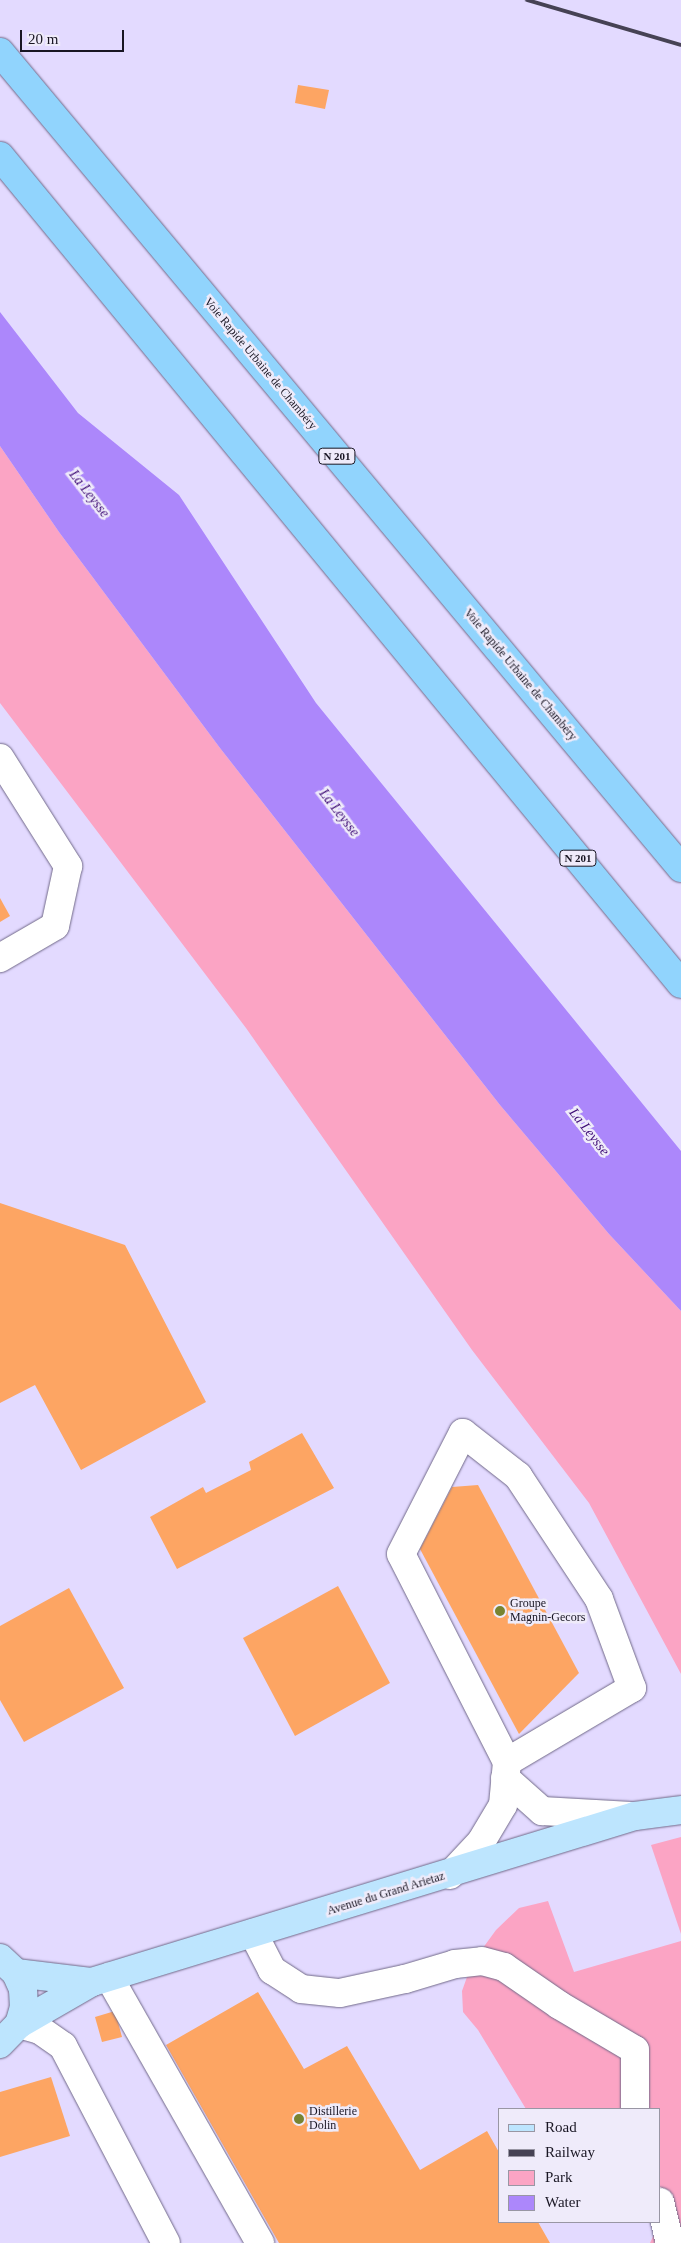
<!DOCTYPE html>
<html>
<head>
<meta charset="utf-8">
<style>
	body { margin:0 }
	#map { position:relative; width:681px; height:2243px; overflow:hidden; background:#e3daff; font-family:Georgia,serif }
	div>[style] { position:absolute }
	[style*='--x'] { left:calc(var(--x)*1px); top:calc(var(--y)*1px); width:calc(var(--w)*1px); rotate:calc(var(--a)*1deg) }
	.green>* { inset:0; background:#fba4c4 }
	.water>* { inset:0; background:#ac87fb }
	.building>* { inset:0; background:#fda563 }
	.roads { filter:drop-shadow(0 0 1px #716989) drop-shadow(0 0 1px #716989) }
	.minor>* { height:28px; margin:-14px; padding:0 14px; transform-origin:14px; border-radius:14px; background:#fff }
	.major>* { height:28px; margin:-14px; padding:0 14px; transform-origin:14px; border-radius:14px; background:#bde5fe }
	.highway>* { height:28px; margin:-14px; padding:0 14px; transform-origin:14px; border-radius:14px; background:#91d4fd }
	.rail>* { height:4px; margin:-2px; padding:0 2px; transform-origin:2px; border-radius:2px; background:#464254 }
	.dots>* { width:14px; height:14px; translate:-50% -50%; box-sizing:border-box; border:2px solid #efebfa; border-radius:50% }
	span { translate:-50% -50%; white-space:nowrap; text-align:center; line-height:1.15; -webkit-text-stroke:5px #efebfa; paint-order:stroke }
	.shield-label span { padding:1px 4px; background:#efebfa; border:1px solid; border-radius:4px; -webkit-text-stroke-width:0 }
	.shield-label { font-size:11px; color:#191623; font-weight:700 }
	.street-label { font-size:12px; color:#191623 }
	.poi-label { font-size:12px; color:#191623 }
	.left { translate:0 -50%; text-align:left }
	.water-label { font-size:14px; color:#3c0a74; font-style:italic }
	.legend { position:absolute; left:498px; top:2108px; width:162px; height:115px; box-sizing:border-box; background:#efebfa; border:1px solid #9996a4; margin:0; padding:6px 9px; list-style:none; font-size:15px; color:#191623 }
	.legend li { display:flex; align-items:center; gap:10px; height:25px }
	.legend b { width:25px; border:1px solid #9996a4 }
	.scale { position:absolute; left:20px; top:30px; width:104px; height:22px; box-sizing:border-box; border:2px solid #191623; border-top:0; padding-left:6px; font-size:15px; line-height:18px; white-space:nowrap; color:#191623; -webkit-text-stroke:4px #efebfa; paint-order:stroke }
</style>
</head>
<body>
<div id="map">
	<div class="green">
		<div style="clip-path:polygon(0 446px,59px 532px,220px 748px,500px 1105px,609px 1234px,681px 1311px,681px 1674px,589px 1503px,472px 1350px,246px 1028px,0 703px)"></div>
		<div style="clip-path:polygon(681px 1837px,681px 1934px,651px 1845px)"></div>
		<div style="clip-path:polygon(548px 1901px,574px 1972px,681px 1941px,681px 2243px,650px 2243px,660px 2222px,660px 2109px,526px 2109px,478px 2030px,463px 2012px,462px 1991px,472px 1963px,496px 1930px,519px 1908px)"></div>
	</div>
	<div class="water">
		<div style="clip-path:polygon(0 312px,78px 413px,179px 495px,316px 703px,681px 1151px,681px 1311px,609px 1234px,500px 1105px,220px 748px,59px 532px,0 446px)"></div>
	</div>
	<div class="building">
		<div style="clip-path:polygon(298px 85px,329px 90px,325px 109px,295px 103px)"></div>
		<div style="clip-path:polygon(0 898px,10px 916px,0 922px)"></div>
		<div style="clip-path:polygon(0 1203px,125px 1245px,206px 1402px,81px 1470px,35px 1385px,0 1403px)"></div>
		<div style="clip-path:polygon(302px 1433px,334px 1488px,177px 1569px,150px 1517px,203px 1487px,206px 1493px,251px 1470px,249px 1462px)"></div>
		<div style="clip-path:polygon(478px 1485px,579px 1673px,519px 1734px,420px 1549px,452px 1487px)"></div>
		<div style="clip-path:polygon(338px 1586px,390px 1683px,295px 1736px,243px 1638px)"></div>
		<div style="clip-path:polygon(69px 1588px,124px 1688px,24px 1742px,0 1700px,0 1626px)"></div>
		<div style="clip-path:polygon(258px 1992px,304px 2069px,347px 2046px,420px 2170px,487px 2131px,500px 2154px,500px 2222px,538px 2222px,550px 2243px,279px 2243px,166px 2045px)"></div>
		<div style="clip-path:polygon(115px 2011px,122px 2037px,102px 2042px,95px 2017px)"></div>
		<div style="clip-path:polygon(51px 2077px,70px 2136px,0 2157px,0 2092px)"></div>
	</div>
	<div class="roads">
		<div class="minor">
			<div style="--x:0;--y:758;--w:128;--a:57.8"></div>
			<div style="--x:68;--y:866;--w:61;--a:102.2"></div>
			<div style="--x:55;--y:926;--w:64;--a:149.8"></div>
			<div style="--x:505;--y:1778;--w:50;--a:41.7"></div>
			<div style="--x:542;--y:1811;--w:89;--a:3.2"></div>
			<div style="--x:450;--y:1875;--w:45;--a:-46.8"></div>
			<div style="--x:481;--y:1842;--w:43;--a:-59.3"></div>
			<div style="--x:503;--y:1805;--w:43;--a:-84.7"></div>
			<div style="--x:507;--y:1762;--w:233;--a:-117"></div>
			<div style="--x:401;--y:1554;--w:136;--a:-62.9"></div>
			<div style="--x:463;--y:1433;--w:70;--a:38"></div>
			<div style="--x:518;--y:1476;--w:147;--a:56.6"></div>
			<div style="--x:599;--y:1599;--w:95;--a:69.7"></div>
			<div style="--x:632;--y:1688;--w:145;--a:149.4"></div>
			<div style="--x:253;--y:1933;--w:42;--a:62.8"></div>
			<div style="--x:272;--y:1970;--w:35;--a:33"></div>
			<div style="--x:301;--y:1989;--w:39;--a:6"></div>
			<div style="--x:340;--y:1993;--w:66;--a:-12.2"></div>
			<div style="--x:405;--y:1979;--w:52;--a:-16.7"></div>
			<div style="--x:455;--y:1964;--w:27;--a:-6"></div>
			<div style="--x:482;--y:1961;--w:23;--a:15"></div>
			<div style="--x:504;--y:1967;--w:67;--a:34.6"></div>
			<div style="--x:559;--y:2005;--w:88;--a:30.6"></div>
			<div style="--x:635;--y:2050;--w:59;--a:90"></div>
			<div style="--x:109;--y:1977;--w:306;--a:60.4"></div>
			<div style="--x:19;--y:2024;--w:22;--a:16"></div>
			<div style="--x:40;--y:2030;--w:28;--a:35"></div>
			<div style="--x:63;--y:2046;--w:222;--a:62.4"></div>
			<div style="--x:660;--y:2202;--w:42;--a:76.3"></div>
		</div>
		<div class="major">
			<div style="--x:0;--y:1958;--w:22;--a:43"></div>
			<div style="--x:16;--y:1973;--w:17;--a:66"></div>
			<div style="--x:23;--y:1989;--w:18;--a:87"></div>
			<div style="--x:24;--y:2007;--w:18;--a:106"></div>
			<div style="--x:19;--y:2024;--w:28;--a:134"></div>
			<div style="--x:16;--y:1973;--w:77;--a:6.8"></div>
			<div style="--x:19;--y:2024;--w:84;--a:-29.9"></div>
			<div style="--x:92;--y:1982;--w:568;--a:-17"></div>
			<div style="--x:635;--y:1816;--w:46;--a:-7.4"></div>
		</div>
		<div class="highway">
			<div style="--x:0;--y:52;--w:1063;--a:50.15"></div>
			<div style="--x:0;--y:156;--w:1072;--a:50.56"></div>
		</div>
	</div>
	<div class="rail">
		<div style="--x:527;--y:0;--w:160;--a:16.3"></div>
	</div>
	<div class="dots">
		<div style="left:500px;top:1611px;background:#788431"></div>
		<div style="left:299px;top:2119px;background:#788431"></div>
	</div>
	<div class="shield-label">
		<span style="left:337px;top:456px">N 201</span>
		<span style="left:578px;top:858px">N 201</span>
	</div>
	<div class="street-label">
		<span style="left:260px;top:364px;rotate:50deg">Voie Rapide Urbaine de Chambéry</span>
		<span style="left:520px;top:675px;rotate:50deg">Voie Rapide Urbaine de Chambéry</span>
		<span style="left:386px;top:1894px;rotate:-17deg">Avenue du Grand Arietaz</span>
	</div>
	<div class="poi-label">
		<span class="left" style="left:510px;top:1611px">Groupe<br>Magnin-Gecors</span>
		<span class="left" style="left:309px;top:2119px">Distillerie<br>Dolin</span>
	</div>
	<div class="water-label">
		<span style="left:89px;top:494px;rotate:52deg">La Leysse</span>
		<span style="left:339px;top:813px;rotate:52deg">La Leysse</span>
		<span style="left:589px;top:1132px;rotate:52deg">La Leysse</span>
	</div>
	<ul class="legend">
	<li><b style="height:6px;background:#bde5fe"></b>Road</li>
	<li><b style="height:6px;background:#464254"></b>Railway</li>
	<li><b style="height:14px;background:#fba4c4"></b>Park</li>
	<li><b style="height:14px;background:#ac87fb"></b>Water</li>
	</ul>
	<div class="scale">20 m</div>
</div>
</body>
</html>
